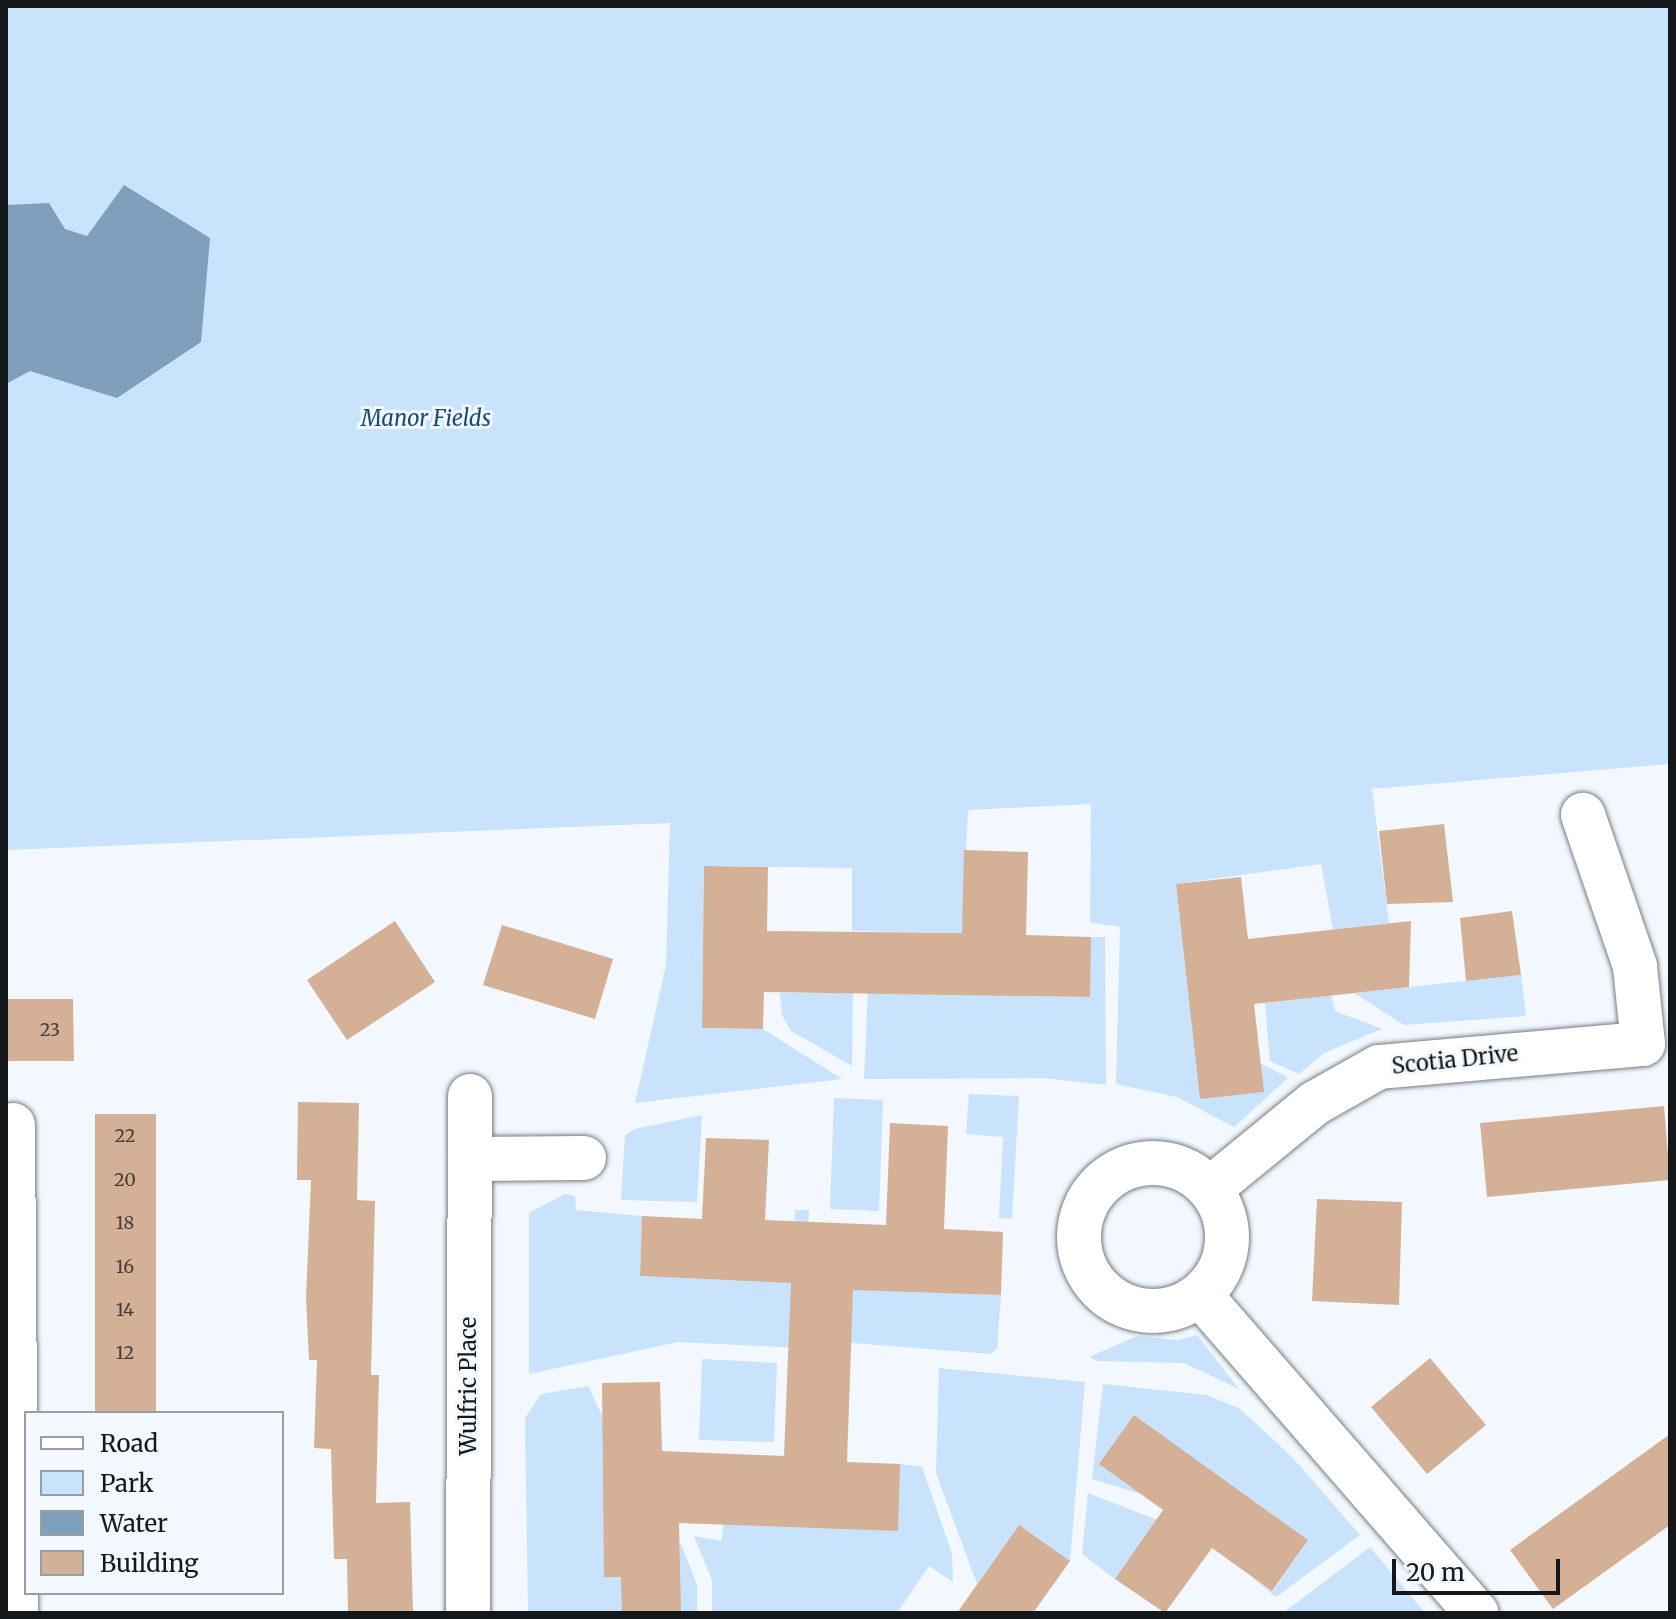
<!DOCTYPE html>
<html>
<head>
<meta charset="utf-8">
<style>
	body { margin:0 }
	#map { position:relative; width:1676px; height:1619px; overflow:hidden; background:#f2f8fd; font-family:Merriweather,serif }
	div>[style] { position:absolute }
	[style*='--x'] { left:calc(var(--x)*1px); top:calc(var(--y)*1px); width:calc(var(--w)*1px); rotate:calc(var(--a)*1deg) }
	.green>* { inset:0; background:#c8e3fb }
	.water>* { inset:0; background:#7fa0bc }
	.building>* { inset:0; background:#d4b096 }
	.roads { filter:drop-shadow(0 0 2px #757e86) drop-shadow(0 0 2px #757e86) }
	.minor>* { height:44px; margin:-22px; padding:0 22px; transform-origin:22px; border-radius:22px; background:#fff }
	.minor>.ring { margin:-22px; padding:0; box-sizing:content-box; background:none; border:44px solid #fff; border-radius:50% }
	span { translate:-50% -50%; white-space:nowrap; text-align:center; line-height:1.15; -webkit-text-stroke:6px #f2f8fd; paint-order:stroke }
	.number-label { font-size:18px; color:#443e3a }
	.number-label span { -webkit-text-stroke-width:0 }
	.park-label { font-size:22px; color:#154d73; font-style:italic }
	.street-label { font-size:22px; color:#14181b }
	.frame { position:absolute; inset:0; border:8px solid #14181b; pointer-events:none }
	.legend { position:absolute; left:24px; top:1411px; width:260px; height:184px; box-sizing:border-box; background:#f2f8fd; border:2px solid #999ea3; margin:0; padding:10px 14px; list-style:none; font-size:24px; color:#14181b }
	.legend li { display:flex; align-items:center; gap:16px; height:40px }
	.legend b { width:40px; border:2px solid #999ea3 }
	.scale { position:absolute; left:1392px; top:1559px; width:168px; height:36px; box-sizing:border-box; border:4px solid #14181b; border-top:0; padding-left:10px; font-size:24px; line-height:28px; white-space:nowrap; color:#14181b; -webkit-text-stroke:6px #f2f8fd; paint-order:stroke }
</style>
</head>
<body>
<div id="map">
	<div class="green">
		<div style="clip-path:polygon(6px 6px,1670px 6px,1670px 764px,1372px 789px,1389px 923px,1333px 930px,1321px 864px,1176px 884px,1200px 1098px,1263px 1092px,1260px 1063px,1288px 1078px,1234px 1127px,1177px 1097px,1116px 1084px,1120px 927px,1090px 922px,1091px 804px,968px 810px,962px 933px,852px 931px,852px 868px,704px 866px,702px 1028px,763px 1029px,842px 1079px,635px 1103px,666px 965px,670px 823px,6px 850px)"></div>
		<div style="clip-path:polygon(1091px 937px,1105px 937px,1106px 1085px,1044px 1078px,864px 1079px,868px 992px,1089px 997px)"></div>
		<div style="clip-path:polygon(1521px 975px,1526px 1016px,1404px 1025px,1354px 993px)"></div>
		<div style="clip-path:polygon(853px 988px,852px 1066px,791px 1031px,782px 1015px,780px 993px,847px 993px)"></div>
		<div style="clip-path:polygon(1331px 995px,1335px 1011px,1382px 1029px,1324px 1053px,1299px 1074px,1270px 1061px,1265px 1003px)"></div>
		<div style="clip-path:polygon(969px 1094px,1019px 1096px,1012px 1219px,999px 1218px,1003px 1137px,966px 1134px)"></div>
		<div style="clip-path:polygon(834px 1098px,883px 1100px,879px 1211px,830px 1209px)"></div>
		<div style="clip-path:polygon(702px 1115px,697px 1202px,621px 1200px,625px 1135px,635px 1129px)"></div>
		<div style="clip-path:polygon(565px 1194px,575px 1196px,576px 1210px,642px 1216px,640px 1276px,794px 1283px,795px 1210px,809px 1210px,801px 1348px,678px 1342px,529px 1374px,529px 1213px)"></div>
		<div style="clip-path:polygon(818px 1288px,1001px 1295px,997px 1348px,991px 1354px,815px 1340px)"></div>
		<div style="clip-path:polygon(1197px 1335px,1239px 1389px,1184px 1363px,1097px 1361px,1089px 1357px,1137px 1336px,1177px 1340px)"></div>
		<div style="clip-path:polygon(702px 1359px,777px 1363px,774px 1442px,699px 1440px)"></div>
		<div style="clip-path:polygon(939px 1368px,1085px 1382px,1070px 1561px,1019px 1525px,977px 1584px,936px 1473px)"></div>
		<div style="clip-path:polygon(1103px 1384px,1206px 1395px,1239px 1408px,1293px 1458px,1360px 1535px,1276px 1597px,1250px 1576px,1273px 1591px,1308px 1540px,1135px 1416px,1141px 1494px,1092px 1479px)"></div>
		<div style="clip-path:polygon(588px 1386px,662px 1541px,681px 1544px,697px 1585px,697px 1613px,622px 1601px,622px 1613px,528px 1613px,525px 1418px,541px 1394px)"></div>
		<div style="clip-path:polygon(900px 1464px,922px 1467px,952px 1554px,953px 1582px,929px 1566px,897px 1613px,712px 1613px,712px 1580px,694px 1536px,721px 1541px,724px 1524px)"></div>
		<div style="clip-path:polygon(1088px 1493px,1157px 1520px,1115px 1579px,1082px 1554px)"></div>
		<div style="clip-path:polygon(1370px 1547px,1425px 1613px,1283px 1613px)"></div>
	</div>
	<div class="water">
		<div style="clip-path:polygon(124px 185px,210px 238px,201px 342px,117px 398px,30px 371px,6px 384px,6px 205px,49px 203px,65px 229px,87px 236px)"></div>
	</div>
	<div class="building">
		<div style="clip-path:polygon(1444px 824px,1453px 902px,1387px 904px,1379px 831px)"></div>
		<div style="clip-path:polygon(964px 850px,1028px 852px,1026px 935px,1091px 937px,1090px 997px,764px 992px,763px 1029px,702px 1028px,704px 866px,768px 867px,767px 931px,962px 933px)"></div>
		<div style="clip-path:polygon(1241px 877px,1248px 939px,1411px 921px,1409px 987px,1254px 1004px,1264px 1092px,1200px 1099px,1176px 884px)"></div>
		<div style="clip-path:polygon(1512px 911px,1521px 975px,1466px 981px,1460px 918px)"></div>
		<div style="clip-path:polygon(395px 921px,435px 982px,347px 1040px,307px 980px)"></div>
		<div style="clip-path:polygon(502px 925px,613px 959px,595px 1019px,483px 985px)"></div>
		<div style="clip-path:polygon(6px 999px,73px 999px,74px 1061px,6px 1061px)"></div>
		<div style="clip-path:polygon(298px 1102px,359px 1103px,357px 1200px,375px 1201px,371px 1375px,379px 1375px,376px 1503px,410px 1502px,413px 1613px,348px 1613px,347px 1559px,334px 1559px,331px 1449px,314px 1448px,317px 1360px,309px 1360px,306px 1298px,311px 1180px,297px 1180px)"></div>
		<div style="clip-path:polygon(1664px 1106px,1670px 1180px,1487px 1197px,1480px 1123px)"></div>
		<div style="clip-path:polygon(95px 1114px,156px 1114px,156px 1413px,95px 1413px)"></div>
		<div style="clip-path:polygon(890px 1123px,948px 1126px,944px 1229px,1003px 1232px,1001px 1295px,853px 1290px,847px 1462px,900px 1464px,898px 1531px,679px 1523px,681px 1613px,622px 1613px,621px 1577px,604px 1577px,602px 1383px,660px 1382px,662px 1451px,784px 1456px,791px 1283px,640px 1276px,642px 1216px,702px 1219px,706px 1138px,769px 1140px,765px 1220px,886px 1225px)"></div>
		<div style="clip-path:polygon(1317px 1199px,1402px 1202px,1399px 1305px,1312px 1301px)"></div>
		<div style="clip-path:polygon(1430px 1358px,1486px 1425px,1427px 1474px,1371px 1407px)"></div>
		<div style="clip-path:polygon(1134px 1415px,1308px 1540px,1272px 1591px,1212px 1548px,1165px 1613px,1115px 1579px,1163px 1510px,1099px 1464px)"></div>
		<div style="clip-path:polygon(1670px 1434px,1670px 1525px,1553px 1609px,1510px 1550px)"></div>
		<div style="clip-path:polygon(1019px 1525px,1070px 1561px,1033px 1613px,957px 1613px)"></div>
	</div>
	<div class="roads">
		<div class="minor">
			<div style="--x:13;--y:1125;--w:488;--a:89.6"></div>
			<div style="--x:470;--y:1159;--w:114;--a:-0.5"></div>
			<div class="ring" style="left:1079px;top:1163px;width:104px;height:104px"></div>
			<div style="--x:1211;--y:1188;--w:134;--a:-39.3"></div>
			<div style="--x:1315;--y:1103;--w:73;--a:-29.4"></div>
			<div style="--x:1379;--y:1067;--w:265;--a:-5"></div>
			<div style="--x:1643;--y:1044;--w:78;--a:-95.9"></div>
			<div style="--x:1635;--y:966;--w:160;--a:-109"></div>
			<div style="--x:1201;--y:1296;--w:420;--a:49"></div>
			<div style="--x:468;--y:1613;--w:517;--a:-89.78"></div>
		</div>
	</div>
	<div class="number-label">
		<span style="left:50px;top:1030px">23</span>
		<span style="left:125px;top:1136px">22</span>
		<span style="left:125px;top:1180px">20</span>
		<span style="left:125px;top:1223px">18</span>
		<span style="left:125px;top:1267px">16</span>
		<span style="left:125px;top:1310px">14</span>
		<span style="left:125px;top:1353px">12</span>
	</div>
	<div class="park-label">
		<span style="left:426px;top:419px">Manor Fields</span>
	</div>
	<div class="street-label">
		<span style="left:1455px;top:1060px;rotate:-6deg">Scotia Drive</span>
		<span style="left:469px;top:1386px;rotate:-90deg">Wulfric Place</span>
	</div>
	<div class="frame"></div>
	<ul class="legend">
	<li><b style="height:10px;background:#fff"></b>Road</li>
	<li><b style="height:22px;background:#c8e3fb"></b>Park</li>
	<li><b style="height:22px;background:#7fa0bc"></b>Water</li>
	<li><b style="height:22px;background:#d4b096"></b>Building</li>
	</ul>
	<div class="scale">20 m</div>
</div>
</body>
</html>
